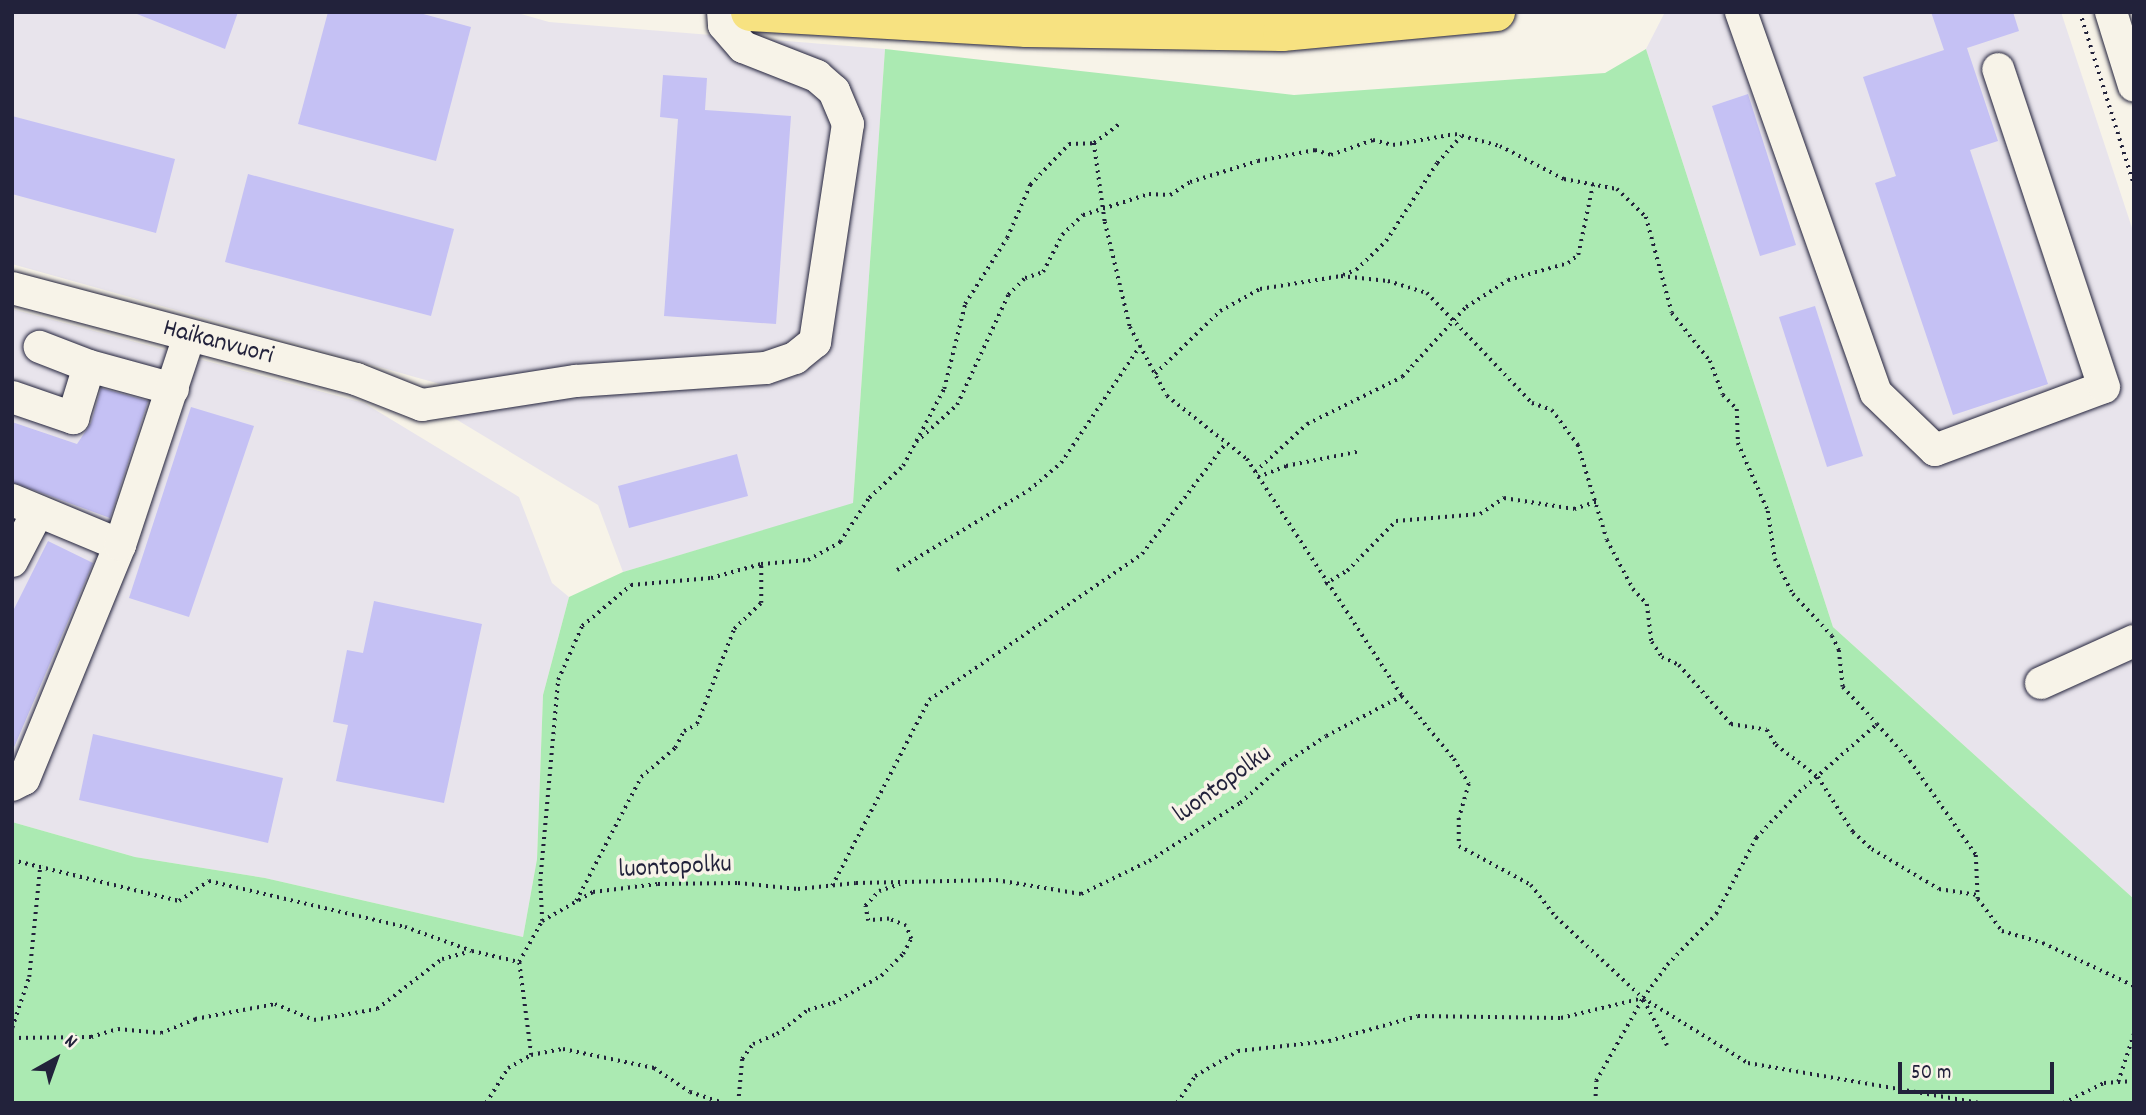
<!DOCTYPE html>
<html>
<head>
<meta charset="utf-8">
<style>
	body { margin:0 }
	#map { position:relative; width:2146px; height:1115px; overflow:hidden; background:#f7f3e8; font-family:Dekko,sans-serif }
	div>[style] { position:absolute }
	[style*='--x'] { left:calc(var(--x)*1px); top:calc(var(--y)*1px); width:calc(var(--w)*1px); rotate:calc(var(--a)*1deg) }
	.built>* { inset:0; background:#e8e4ec }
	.green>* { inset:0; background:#abeab2 }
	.building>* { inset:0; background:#c5c1f4 }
	.path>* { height:3.5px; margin-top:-1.75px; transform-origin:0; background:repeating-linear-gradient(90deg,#22223b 0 2px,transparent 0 7px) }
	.roads { filter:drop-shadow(0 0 2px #22223b) drop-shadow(0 0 2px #22223b) }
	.minor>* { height:32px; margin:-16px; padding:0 16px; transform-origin:16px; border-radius:16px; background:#f7f3e8 }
	.major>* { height:38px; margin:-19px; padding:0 19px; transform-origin:19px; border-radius:19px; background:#f7e281 }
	span { translate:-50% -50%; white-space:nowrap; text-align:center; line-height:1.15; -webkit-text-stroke:7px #f7f3e8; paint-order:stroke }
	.street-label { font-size:26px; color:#22223b }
	.frame { position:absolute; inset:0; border:14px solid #22223b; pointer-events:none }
	.north { position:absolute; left:21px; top:1024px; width:70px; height:70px; -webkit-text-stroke:5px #f7f3e8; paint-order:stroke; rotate:40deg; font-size:19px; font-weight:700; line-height:28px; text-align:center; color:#22223b }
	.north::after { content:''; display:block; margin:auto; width:24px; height:32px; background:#22223b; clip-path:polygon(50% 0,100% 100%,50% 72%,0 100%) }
	.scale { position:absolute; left:1898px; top:1062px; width:156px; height:32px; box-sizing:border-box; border:4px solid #22223b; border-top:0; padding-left:9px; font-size:21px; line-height:24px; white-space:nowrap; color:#22223b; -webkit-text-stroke:5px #f7f3e8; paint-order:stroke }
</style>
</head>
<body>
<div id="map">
	<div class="built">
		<div style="clip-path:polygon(12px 12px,514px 12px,549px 22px,885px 49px,853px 504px,623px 572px,598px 505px,439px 409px,447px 386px,12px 264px)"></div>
		<div style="clip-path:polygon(1665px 12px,2061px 12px,2134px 234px,2134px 899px,1833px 627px,1646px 49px)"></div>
		<div style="clip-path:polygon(12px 309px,364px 403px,519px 497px,552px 583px,569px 597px,543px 695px,537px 859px,523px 937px,265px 878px,135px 857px,12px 822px)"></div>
	</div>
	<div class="green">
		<div style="clip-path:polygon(885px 49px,1294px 95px,1605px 73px,1646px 49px,1833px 627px,2134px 899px,2134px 1103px,12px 1103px,12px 822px,135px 857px,265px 878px,523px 937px,537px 859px,543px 695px,569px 597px,623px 572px,853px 503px)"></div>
	</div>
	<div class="building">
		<div style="clip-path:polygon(132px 12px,238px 12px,225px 49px)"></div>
		<div style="clip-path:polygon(328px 12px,416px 12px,471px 27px,436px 161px,298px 124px)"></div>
		<div style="clip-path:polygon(1931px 12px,2013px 12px,2019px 31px,1967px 48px,1998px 141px,1970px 150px,2048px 384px,1953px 415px,1875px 183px,1896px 176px,1863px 77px,1944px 50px)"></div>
		<div style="clip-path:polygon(663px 75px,707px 78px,705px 110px,791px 116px,776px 324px,664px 316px,678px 119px,660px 117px)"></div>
		<div style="clip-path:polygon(1748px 94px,1796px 245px,1760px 256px,1712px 106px)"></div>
		<div style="clip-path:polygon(12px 116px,175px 159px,156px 233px,12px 194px)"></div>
		<div style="clip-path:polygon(248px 174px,454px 229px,431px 316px,225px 262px)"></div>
		<div style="clip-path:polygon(1815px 306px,1863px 456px,1827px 467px,1779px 317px)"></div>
		<div style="clip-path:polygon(101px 388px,148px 401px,110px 518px,12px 482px,12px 422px,77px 444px,91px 423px)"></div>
		<div style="clip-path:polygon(191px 407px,254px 426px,189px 617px,129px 598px)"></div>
		<div style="clip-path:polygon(737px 454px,748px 496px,629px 528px,618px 486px)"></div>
		<div style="clip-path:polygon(48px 541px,93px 563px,12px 752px,12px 613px)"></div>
		<div style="clip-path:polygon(374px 601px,482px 624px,444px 803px,336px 781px,348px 725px,333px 722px,347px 650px,363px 653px)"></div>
		<div style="clip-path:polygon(93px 734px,283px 778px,268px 843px,79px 800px)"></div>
	</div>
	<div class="path">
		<div style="--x:2080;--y:12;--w:180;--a:72.6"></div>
		<div style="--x:1094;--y:143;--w:80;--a:82.1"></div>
		<div style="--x:1105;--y:222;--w:108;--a:76.6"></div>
		<div style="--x:1130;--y:327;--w:78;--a:61.8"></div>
		<div style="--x:1167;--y:396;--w:102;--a:38.2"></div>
		<div style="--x:1247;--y:459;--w:283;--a:56.8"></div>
		<div style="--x:1402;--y:696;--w:82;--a:50.5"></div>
		<div style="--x:1454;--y:759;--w:29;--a:59"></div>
		<div style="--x:1469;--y:784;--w:35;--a:106"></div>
		<div style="--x:1459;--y:818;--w:28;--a:90"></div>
		<div style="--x:1459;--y:846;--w:82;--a:28.4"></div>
		<div style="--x:1531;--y:885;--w:41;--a:52"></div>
		<div style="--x:1556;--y:917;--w:119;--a:43"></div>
		<div style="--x:1643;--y:998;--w:123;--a:31.8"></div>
		<div style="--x:1748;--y:1063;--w:235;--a:9.8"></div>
		<div style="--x:1343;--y:275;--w:14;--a:-21"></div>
		<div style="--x:1356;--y:270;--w:42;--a:-44"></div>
		<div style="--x:1386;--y:241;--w:93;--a:-56.8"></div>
		<div style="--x:1437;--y:163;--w:36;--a:-48"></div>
		<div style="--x:1155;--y:374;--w:91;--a:-44.1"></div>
		<div style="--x:1220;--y:311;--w:46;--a:-28.8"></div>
		<div style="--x:1260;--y:289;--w:82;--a:-9.1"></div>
		<div style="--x:1341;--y:276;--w:47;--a:6.1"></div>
		<div style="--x:1388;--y:281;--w:41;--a:17.1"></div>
		<div style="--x:1427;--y:293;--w:152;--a:46.3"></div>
		<div style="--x:1532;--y:403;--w:21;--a:19"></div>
		<div style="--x:1552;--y:410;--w:44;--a:53.4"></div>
		<div style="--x:1578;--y:445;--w:99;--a:73"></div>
		<div style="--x:1607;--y:540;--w:55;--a:62"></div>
		<div style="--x:1633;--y:589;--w:21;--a:47"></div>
		<div style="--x:1647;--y:604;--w:38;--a:83"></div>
		<div style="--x:1652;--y:642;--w:18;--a:56"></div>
		<div style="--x:1662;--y:657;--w:19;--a:25"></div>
		<div style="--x:1679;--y:665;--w:79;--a:48.6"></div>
		<div style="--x:1731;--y:724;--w:36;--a:9"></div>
		<div style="--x:1767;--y:730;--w:17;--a:59"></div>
		<div style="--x:1776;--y:745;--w:53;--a:37.3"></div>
		<div style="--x:1818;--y:777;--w:65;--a:57.5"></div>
		<div style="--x:1853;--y:832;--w:25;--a:42"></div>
		<div style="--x:1872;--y:849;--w:78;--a:30.8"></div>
		<div style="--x:1939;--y:889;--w:39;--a:9"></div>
		<div style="--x:916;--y:442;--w:55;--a:-42.1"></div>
		<div style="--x:957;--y:405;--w:121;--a:-65.1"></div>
		<div style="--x:1008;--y:295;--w:24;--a:-45"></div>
		<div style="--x:1025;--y:278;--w:19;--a:-18"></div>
		<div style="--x:1043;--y:272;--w:42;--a:-62.8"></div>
		<div style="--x:1062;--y:235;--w:29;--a:-44"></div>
		<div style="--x:1083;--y:215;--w:69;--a:-17.7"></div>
		<div style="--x:1149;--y:194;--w:21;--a:3"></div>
		<div style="--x:1170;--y:195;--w:24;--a:-33"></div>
		<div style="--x:1190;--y:182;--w:71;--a:-17.2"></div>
		<div style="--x:1258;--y:161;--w:58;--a:-10.9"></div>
		<div style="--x:1315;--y:150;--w:17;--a:17"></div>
		<div style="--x:1331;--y:155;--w:45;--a:-19.7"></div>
		<div style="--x:1373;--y:140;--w:21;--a:14"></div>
		<div style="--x:1393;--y:145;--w:63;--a:-10.1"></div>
		<div style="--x:1455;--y:134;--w:47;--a:14.9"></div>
		<div style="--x:1500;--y:146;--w:72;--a:27.3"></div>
		<div style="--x:1564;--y:179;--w:54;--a:10.7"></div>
		<div style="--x:1617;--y:189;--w:40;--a:44"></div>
		<div style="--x:1646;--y:217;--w:99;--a:74.8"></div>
		<div style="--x:1672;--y:313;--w:61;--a:51.6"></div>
		<div style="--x:1710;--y:361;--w:36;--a:69"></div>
		<div style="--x:1723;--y:395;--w:20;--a:45"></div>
		<div style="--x:1737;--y:409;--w:34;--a:88"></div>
		<div style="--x:1738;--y:443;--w:74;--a:66.2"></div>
		<div style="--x:1768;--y:511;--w:49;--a:81.7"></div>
		<div style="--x:1775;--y:559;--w:39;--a:63"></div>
		<div style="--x:1793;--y:594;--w:57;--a:47.1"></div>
		<div style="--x:1832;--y:636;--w:16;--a:63"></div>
		<div style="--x:1839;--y:650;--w:37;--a:84"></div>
		<div style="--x:1843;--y:687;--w:50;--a:47.4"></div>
		<div style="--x:1255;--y:472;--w:71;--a:-42.7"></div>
		<div style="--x:1307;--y:424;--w:106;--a:-26.3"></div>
		<div style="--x:1402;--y:377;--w:95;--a:-47.6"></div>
		<div style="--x:1466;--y:307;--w:50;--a:-32.7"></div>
		<div style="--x:1508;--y:280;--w:62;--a:-15.8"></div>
		<div style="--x:1568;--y:263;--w:13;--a:-39"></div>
		<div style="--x:1578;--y:255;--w:73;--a:-78.1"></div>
		<div style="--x:1258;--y:477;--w:30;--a:-21"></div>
		<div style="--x:1286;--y:466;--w:76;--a:-11.3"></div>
		<div style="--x:897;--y:570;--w:154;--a:-31.2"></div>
		<div style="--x:1029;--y:490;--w:42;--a:-40.2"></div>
		<div style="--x:1061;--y:463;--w:141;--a:-56"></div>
		<div style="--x:1325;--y:584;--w:26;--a:-31"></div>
		<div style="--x:1347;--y:571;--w:70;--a:-45.6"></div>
		<div style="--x:1396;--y:521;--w:84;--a:-4.8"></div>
		<div style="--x:1480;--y:514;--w:29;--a:-34"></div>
		<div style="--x:1504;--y:498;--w:71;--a:8.9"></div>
		<div style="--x:1574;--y:509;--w:25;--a:-18"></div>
		<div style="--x:12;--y:860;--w:172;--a:13.8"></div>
		<div style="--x:179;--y:901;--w:36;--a:-34"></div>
		<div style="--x:209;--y:881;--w:201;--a:13.2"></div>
		<div style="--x:405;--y:927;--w:71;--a:19.7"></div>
		<div style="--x:472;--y:951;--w:48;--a:13.2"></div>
		<div style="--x:832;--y:886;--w:210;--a:-62.5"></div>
		<div style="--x:929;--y:700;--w:258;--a:-34.4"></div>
		<div style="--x:1142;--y:554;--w:139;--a:-52.9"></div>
		<div style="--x:576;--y:901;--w:140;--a:-62.3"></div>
		<div style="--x:641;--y:777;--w:45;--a:-40.5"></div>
		<div style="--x:675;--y:748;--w:19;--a:-62"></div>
		<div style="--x:684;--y:731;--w:15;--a:-28"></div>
		<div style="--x:697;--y:724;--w:102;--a:-68.7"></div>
		<div style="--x:734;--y:629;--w:37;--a:-44"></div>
		<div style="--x:761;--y:603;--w:39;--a:-90"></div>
		<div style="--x:542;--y:921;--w:59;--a:-29.6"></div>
		<div style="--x:593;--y:892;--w:65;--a:-7"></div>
		<div style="--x:658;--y:884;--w:80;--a:-0.7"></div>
		<div style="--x:738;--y:883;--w:60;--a:5.7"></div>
		<div style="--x:798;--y:889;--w:58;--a:-5.9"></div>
		<div style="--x:856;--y:883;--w:140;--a:-1.2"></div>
		<div style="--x:996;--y:880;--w:86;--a:9.4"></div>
		<div style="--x:1081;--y:894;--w:76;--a:-25.9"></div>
		<div style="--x:1149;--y:861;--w:108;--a:-32.5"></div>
		<div style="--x:1240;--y:803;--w:59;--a:-41.6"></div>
		<div style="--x:1284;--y:764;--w:50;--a:-33.7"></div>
		<div style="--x:1326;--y:736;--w:86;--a:-27.8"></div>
		<div style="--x:1644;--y:1000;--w:51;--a:62.9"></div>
		<div style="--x:12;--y:1028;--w:54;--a:-71.6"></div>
		<div style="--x:29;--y:977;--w:112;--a:-84.3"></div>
		<div style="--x:12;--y:1038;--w:79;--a:-0.7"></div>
		<div style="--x:91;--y:1037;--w:28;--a:-17"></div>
		<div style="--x:118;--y:1029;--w:43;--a:5.3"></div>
		<div style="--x:161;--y:1033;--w:37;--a:-22"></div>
		<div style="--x:195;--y:1019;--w:81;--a:-10.6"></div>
		<div style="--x:275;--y:1004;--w:42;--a:22.3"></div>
		<div style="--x:314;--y:1020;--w:64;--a:-9.9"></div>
		<div style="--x:377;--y:1009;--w:82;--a:-37.6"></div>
		<div style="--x:442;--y:959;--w:28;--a:-15"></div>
		<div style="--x:531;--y:1055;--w:94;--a:-97.4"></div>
		<div style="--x:519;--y:962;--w:47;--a:-60.7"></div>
		<div style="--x:542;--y:921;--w:40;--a:-92.9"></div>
		<div style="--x:540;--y:881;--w:202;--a:-84.9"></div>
		<div style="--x:558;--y:680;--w:59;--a:-66"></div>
		<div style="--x:582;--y:626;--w:64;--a:-39.9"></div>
		<div style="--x:631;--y:585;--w:80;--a:-5"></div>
		<div style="--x:711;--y:578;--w:52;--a:-15.6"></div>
		<div style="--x:761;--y:564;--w:47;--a:-4.9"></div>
		<div style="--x:808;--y:560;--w:37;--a:-29"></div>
		<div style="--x:840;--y:542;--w:53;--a:-56.6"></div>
		<div style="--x:869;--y:498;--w:47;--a:-43.3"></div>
		<div style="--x:903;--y:466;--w:87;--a:-62"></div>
		<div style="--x:944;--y:389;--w:88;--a:-76.1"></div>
		<div style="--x:965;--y:304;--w:78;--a:-57.5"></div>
		<div style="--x:1007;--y:238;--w:58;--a:-66.5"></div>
		<div style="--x:1030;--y:185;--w:57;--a:-46.4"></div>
		<div style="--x:1069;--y:144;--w:25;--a:-2"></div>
		<div style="--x:1094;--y:143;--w:31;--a:-37"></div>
		<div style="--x:2118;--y:1082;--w:52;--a:-71.9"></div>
		<div style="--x:486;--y:1103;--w:41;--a:-57.8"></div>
		<div style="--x:508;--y:1068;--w:26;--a:-29"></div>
		<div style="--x:531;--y:1055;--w:33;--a:-11"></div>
		<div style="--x:563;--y:1049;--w:93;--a:11.8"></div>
		<div style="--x:654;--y:1068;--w:43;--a:33.7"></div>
		<div style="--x:690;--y:1092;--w:35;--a:18"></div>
		<div style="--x:738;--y:1103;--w:44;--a:-84.8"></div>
		<div style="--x:742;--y:1059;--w:19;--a:-54"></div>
		<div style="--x:753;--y:1044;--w:26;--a:-23"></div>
		<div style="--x:777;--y:1034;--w:39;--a:-38"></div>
		<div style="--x:808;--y:1010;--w:26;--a:-16"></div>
		<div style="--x:833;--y:1003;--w:55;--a:-29.4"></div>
		<div style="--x:881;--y:976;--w:31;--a:-45"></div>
		<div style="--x:903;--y:954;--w:17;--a:-62"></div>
		<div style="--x:911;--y:939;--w:14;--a:-111"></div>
		<div style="--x:906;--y:926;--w:18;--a:-158"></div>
		<div style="--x:889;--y:919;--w:21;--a:175"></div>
		<div style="--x:868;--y:921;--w:15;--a:-101"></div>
		<div style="--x:865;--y:906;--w:21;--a:-47"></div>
		<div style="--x:879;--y:891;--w:22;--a:-18"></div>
		<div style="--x:1177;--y:1103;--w:32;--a:-56"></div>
		<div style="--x:1195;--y:1076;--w:50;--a:-30.2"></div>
		<div style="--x:1238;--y:1051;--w:92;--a:-6.3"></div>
		<div style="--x:1329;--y:1041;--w:92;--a:-15.7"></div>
		<div style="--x:1418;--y:1016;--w:143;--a:0.8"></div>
		<div style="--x:1561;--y:1018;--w:84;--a:-13.7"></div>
		<div style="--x:1595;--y:1103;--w:22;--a:-87"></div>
		<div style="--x:1596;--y:1081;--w:95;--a:-60.5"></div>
		<div style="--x:1643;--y:998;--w:41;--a:-54"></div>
		<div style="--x:1667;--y:965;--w:71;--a:-46.1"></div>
		<div style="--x:1716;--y:914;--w:86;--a:-62.2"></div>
		<div style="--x:1756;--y:838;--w:63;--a:-46.9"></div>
		<div style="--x:1799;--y:792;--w:103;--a:-41.1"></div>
		<div style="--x:1877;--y:724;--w:50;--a:48.3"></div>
		<div style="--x:1910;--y:761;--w:115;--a:54.9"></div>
		<div style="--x:1976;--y:855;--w:44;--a:87.4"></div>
		<div style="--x:1978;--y:899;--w:40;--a:53"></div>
		<div style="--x:2002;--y:931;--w:43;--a:16.3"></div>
		<div style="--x:2043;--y:943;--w:101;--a:25.3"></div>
		<div style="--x:2063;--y:1103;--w:46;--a:-26"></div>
		<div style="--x:2104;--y:1083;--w:30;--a:-4"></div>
	</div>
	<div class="roads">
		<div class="minor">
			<div style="--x:1741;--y:12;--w:404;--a:70.5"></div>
			<div style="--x:1876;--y:393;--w:82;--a:44"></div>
			<div style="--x:1935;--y:450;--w:180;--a:-20.4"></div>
			<div style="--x:2104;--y:387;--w:335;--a:-108.4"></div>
			<div style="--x:2111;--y:12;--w:77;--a:72.7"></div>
			<div style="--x:12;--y:288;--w:356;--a:14.8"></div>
			<div style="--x:356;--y:379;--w:71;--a:21.5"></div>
			<div style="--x:422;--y:405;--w:156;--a:-8.9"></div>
			<div style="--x:576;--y:381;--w:190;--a:-3.9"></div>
			<div style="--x:766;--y:368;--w:31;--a:-19"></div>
			<div style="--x:795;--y:358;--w:26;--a:-39"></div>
			<div style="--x:815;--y:342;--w:220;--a:-81.4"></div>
			<div style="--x:848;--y:124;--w:36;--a:-113"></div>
			<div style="--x:834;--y:91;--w:23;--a:-139"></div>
			<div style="--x:817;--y:76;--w:79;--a:-158.6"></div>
			<div style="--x:743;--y:47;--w:29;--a:-131"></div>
			<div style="--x:724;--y:25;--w:13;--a:-94"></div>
			<div style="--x:89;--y:366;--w:87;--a:15.3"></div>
			<div style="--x:12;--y:397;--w:65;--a:19"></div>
			<div style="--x:73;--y:418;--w:54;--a:-72.9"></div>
			<div style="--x:89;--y:366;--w:53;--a:-158.8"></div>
			<div style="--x:12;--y:500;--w:117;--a:22.6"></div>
			<div style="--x:12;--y:561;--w:56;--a:-62.5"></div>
			<div style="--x:2041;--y:683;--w:102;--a:-24.3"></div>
			<div style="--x:12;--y:785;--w:13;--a:-27"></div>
			<div style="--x:24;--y:779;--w:253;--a:-67.7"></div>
			<div style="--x:120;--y:545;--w:220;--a:-71.7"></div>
		</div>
		<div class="major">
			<div style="--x:750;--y:12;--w:277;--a:3.3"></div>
			<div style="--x:1027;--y:28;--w:255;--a:0.9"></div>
			<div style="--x:1282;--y:32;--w:215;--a:-5.3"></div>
		</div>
	</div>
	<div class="street-label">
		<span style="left:218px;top:343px;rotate:15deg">Haikanvuori</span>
		<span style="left:1223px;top:785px;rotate:-36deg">luontopolku</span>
		<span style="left:675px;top:868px;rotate:-3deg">luontopolku</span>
	</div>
	<div class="frame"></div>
	<div class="north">N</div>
	<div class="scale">50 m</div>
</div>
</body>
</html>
